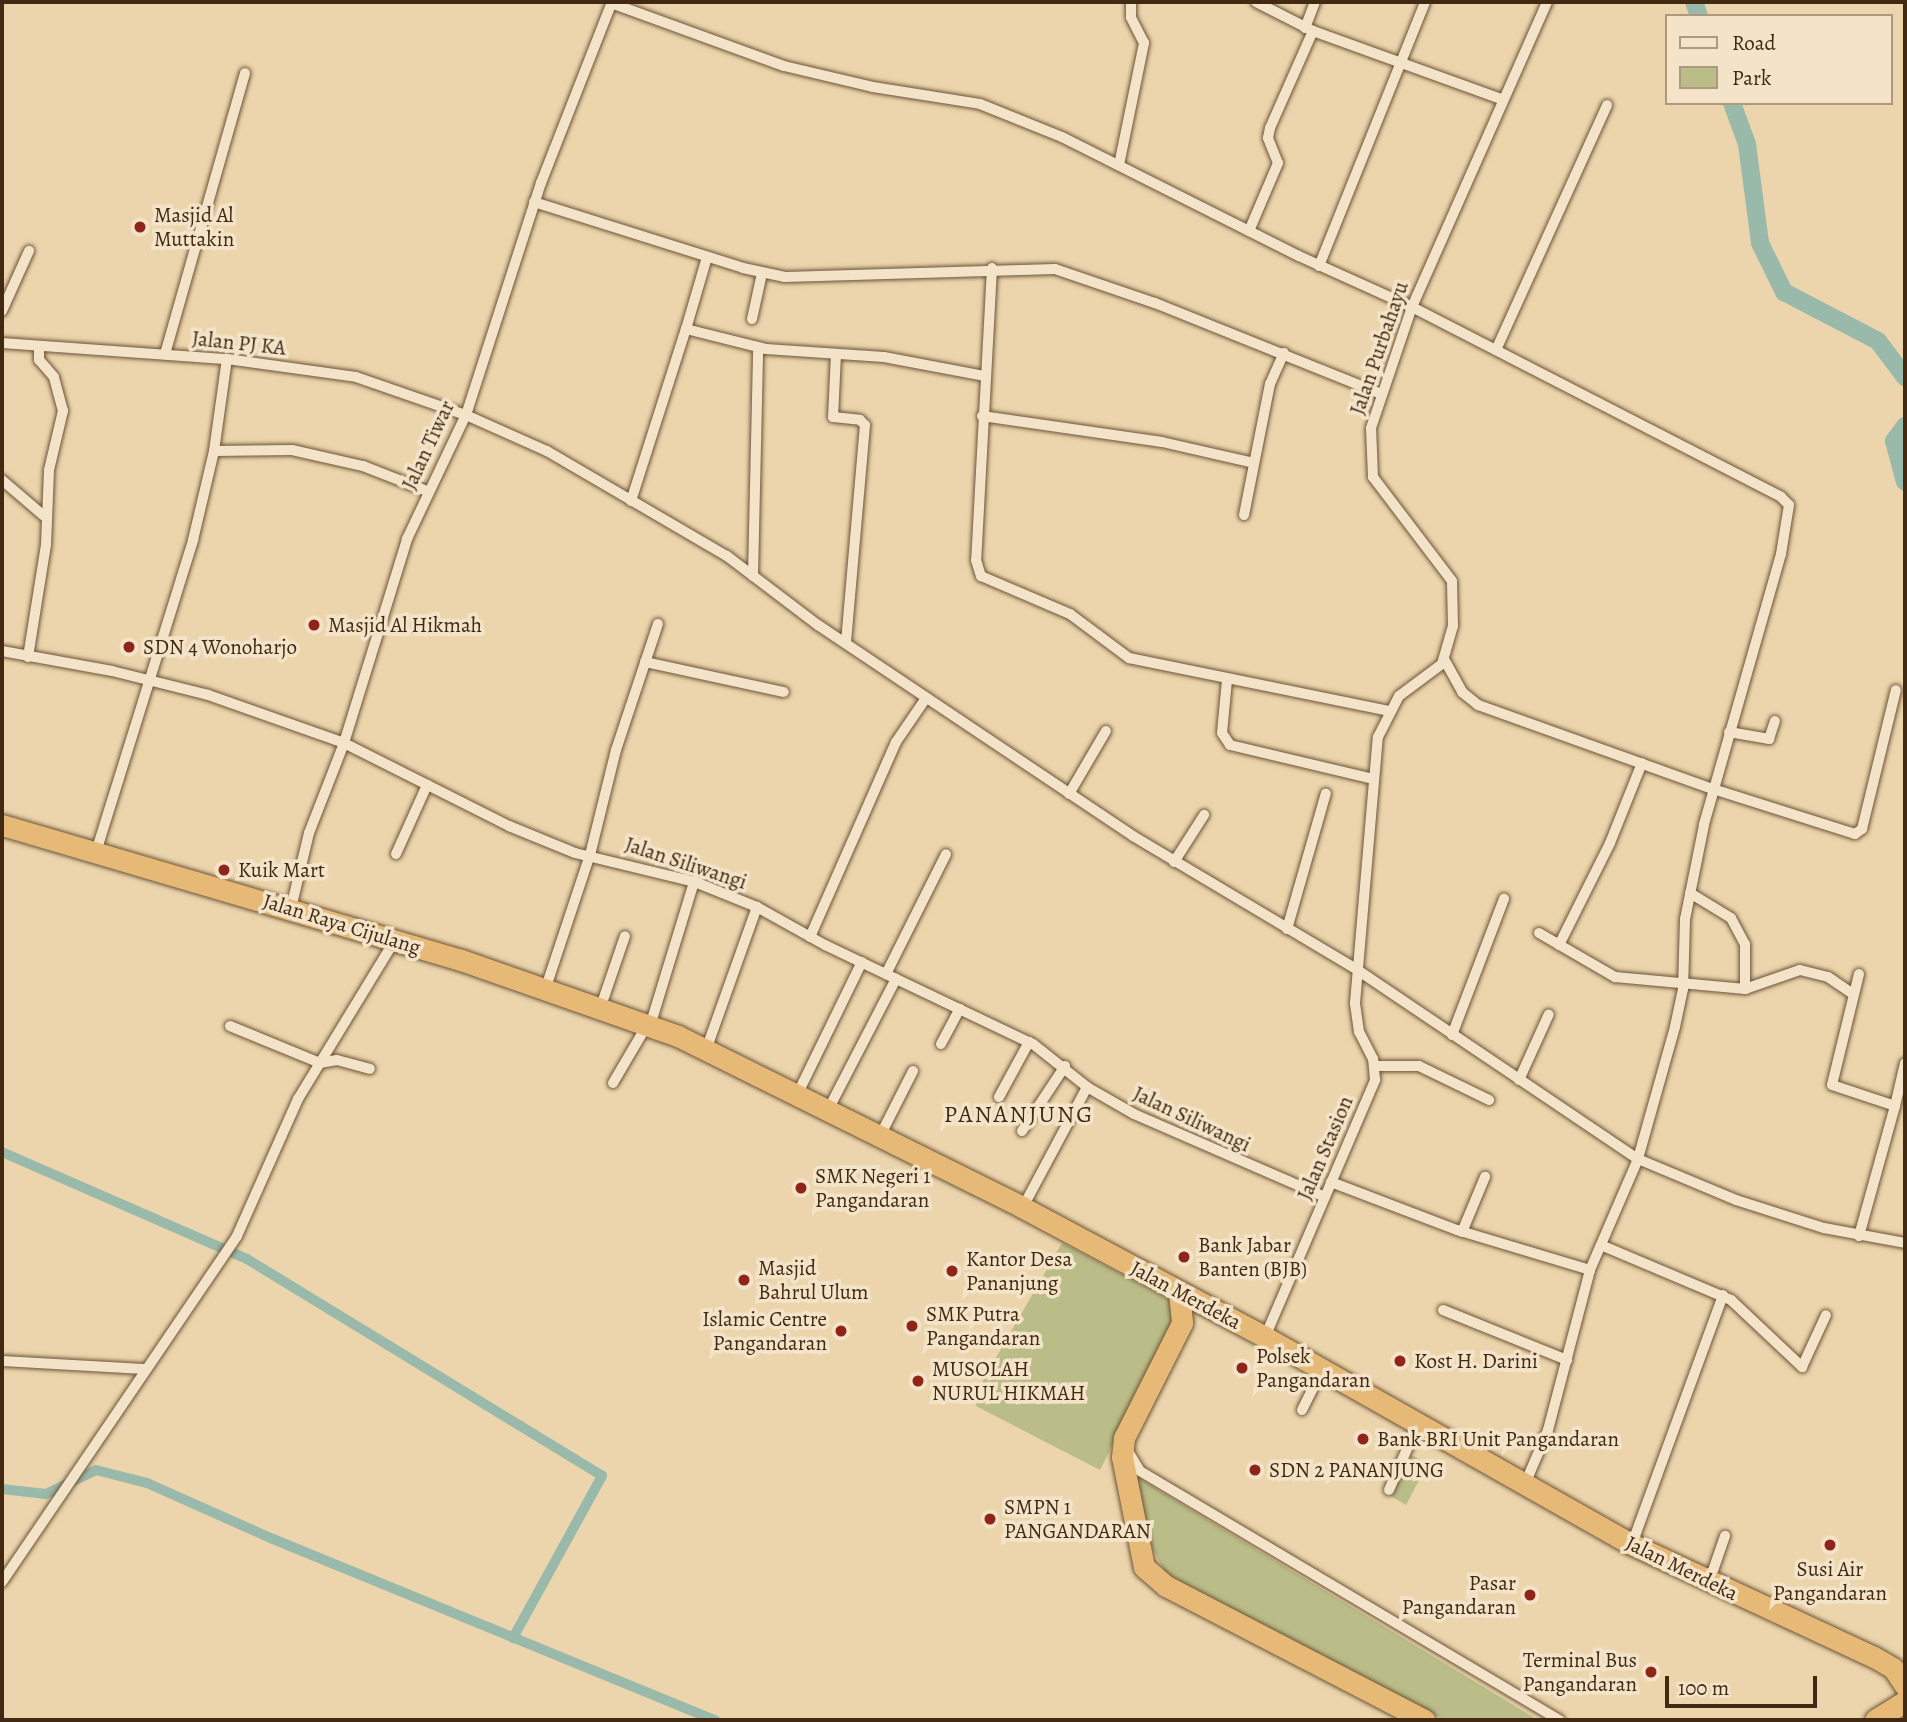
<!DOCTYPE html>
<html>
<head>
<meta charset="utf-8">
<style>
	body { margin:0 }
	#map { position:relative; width:1907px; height:1722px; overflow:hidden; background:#ecd5ac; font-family:Alegreya,serif }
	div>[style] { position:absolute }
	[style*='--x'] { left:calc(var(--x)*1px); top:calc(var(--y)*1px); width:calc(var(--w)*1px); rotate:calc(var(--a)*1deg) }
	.green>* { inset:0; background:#babd88 }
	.canal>* { height:10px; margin:-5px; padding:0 5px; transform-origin:5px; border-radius:5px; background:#99b9aa }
	.river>* { height:18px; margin:-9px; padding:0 9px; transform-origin:9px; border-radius:9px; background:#99b9aa }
	.roads { filter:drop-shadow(0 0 2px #6c5438) drop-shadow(0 0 2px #6c5438) }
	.street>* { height:10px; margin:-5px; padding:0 5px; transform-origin:5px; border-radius:5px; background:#f3e4c9 }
	.highway>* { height:21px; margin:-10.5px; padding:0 10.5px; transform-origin:10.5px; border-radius:10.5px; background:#e6ba76 }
	.dots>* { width:19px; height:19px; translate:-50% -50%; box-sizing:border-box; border:4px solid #f3e4c9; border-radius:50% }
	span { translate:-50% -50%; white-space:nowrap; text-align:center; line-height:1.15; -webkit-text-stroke:7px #f3e4c9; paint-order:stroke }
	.poi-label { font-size:21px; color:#422911 }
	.left { translate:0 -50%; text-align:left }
	.right { translate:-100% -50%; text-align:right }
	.street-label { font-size:21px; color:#422911 }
	.quarter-label { font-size:24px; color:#422911; letter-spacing:2px }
	.frame { position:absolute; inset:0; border:4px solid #422911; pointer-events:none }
	.legend { position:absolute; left:1665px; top:14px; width:228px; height:91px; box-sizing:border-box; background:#f3e4c9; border:2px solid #ac997f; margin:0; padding:9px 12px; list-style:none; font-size:21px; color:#422911 }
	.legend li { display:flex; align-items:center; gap:14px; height:35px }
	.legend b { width:35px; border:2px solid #ac997f }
	.scale { position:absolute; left:1665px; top:1676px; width:152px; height:32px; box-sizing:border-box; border:4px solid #422911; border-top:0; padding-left:9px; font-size:21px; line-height:24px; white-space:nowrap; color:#422911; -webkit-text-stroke:5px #f3e4c9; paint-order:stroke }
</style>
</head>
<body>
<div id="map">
	<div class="green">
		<div style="clip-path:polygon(1062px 1243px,1174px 1302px,1179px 1311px,1100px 1470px,976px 1406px,974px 1396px)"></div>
		<div style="clip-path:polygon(1411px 1455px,1428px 1463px,1406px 1505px,1389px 1495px)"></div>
		<div style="clip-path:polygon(1137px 1477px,1538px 1720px,1444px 1720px,1166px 1574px,1151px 1546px)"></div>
	</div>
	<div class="canal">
		<div style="--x:2;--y:1152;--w:267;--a:23.6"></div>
		<div style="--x:247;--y:1259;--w:416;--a:31.4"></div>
		<div style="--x:602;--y:1476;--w:185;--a:118.8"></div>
		<div style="--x:2;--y:1489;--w:44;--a:6.5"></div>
		<div style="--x:46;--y:1494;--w:55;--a:-25.6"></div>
		<div style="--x:96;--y:1470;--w:53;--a:14.3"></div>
		<div style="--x:147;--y:1483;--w:138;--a:24"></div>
		<div style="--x:273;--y:1539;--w:478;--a:22.3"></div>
	</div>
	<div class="river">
		<div style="--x:1694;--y:2;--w:15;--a:70"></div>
		<div style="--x:1732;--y:103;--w:44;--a:69.9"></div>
		<div style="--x:1747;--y:144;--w:100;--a:82.5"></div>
		<div style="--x:1760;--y:243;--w:55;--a:63.9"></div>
		<div style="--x:1784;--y:292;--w:106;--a:27.5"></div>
		<div style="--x:1878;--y:341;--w:45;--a:53.1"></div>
		<div style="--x:1905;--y:426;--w:19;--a:126"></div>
		<div style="--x:1894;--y:441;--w:42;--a:75"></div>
	</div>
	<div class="roads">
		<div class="street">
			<div style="--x:1256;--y:2;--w:64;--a:27"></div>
			<div style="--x:1313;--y:31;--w:200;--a:19.9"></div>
			<div style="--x:611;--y:3;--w:184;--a:20"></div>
			<div style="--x:784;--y:66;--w:91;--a:13.3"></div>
			<div style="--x:873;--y:87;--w:108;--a:9"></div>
			<div style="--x:980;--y:104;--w:88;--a:21.9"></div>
			<div style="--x:1062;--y:137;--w:265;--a:26.7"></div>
			<div style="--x:1299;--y:256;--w:124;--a:24.3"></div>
			<div style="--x:1412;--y:307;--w:415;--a:27.2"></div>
			<div style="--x:1781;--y:497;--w:11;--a:45"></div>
			<div style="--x:1789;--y:505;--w:50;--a:99.3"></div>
			<div style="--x:1781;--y:554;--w:282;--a:105.9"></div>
			<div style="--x:1704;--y:825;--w:96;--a:101.4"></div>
			<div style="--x:1685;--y:919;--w:70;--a:91.6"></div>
			<div style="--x:1683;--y:989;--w:39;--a:102"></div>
			<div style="--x:1675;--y:1027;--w:137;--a:105.7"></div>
			<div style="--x:1638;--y:1159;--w:121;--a:113.4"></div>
			<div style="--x:1590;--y:1270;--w:165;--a:104.7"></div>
			<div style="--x:1548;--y:1430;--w:59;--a:113.1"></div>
			<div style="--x:1305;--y:28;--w:28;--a:-69"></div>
			<div style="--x:1119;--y:165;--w:125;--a:-78.4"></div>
			<div style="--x:1144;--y:43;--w:29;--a:-117"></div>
			<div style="--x:1131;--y:17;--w:15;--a:-90"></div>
			<div style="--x:534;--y:202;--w:219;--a:17.5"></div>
			<div style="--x:743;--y:268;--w:43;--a:12.1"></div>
			<div style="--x:785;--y:277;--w:270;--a:-1.7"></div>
			<div style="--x:1055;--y:269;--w:106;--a:18.8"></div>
			<div style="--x:1155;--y:303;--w:244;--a:21.9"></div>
			<div style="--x:1249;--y:231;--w:74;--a:-66.9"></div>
			<div style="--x:1278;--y:163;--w:27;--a:-112"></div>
			<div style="--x:1268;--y:138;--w:10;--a:-79"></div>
			<div style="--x:1270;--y:128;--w:106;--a:-66.1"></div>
			<div style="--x:1319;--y:266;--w:284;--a:-68.1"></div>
			<div style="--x:992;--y:268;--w:292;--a:93.1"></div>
			<div style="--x:976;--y:560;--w:17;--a:73"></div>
			<div style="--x:981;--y:576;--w:97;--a:23.1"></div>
			<div style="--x:1070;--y:614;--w:74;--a:36.7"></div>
			<div style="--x:1129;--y:658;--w:265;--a:11.5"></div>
			<div style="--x:2;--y:311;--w:66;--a:-65.8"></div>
			<div style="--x:752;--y:319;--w:47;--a:-77.7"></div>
			<div style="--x:686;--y:329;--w:75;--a:-73.7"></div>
			<div style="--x:2;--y:343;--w:226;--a:4.1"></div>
			<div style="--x:227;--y:359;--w:130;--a:7.9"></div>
			<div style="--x:356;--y:377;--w:116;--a:19.1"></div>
			<div style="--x:466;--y:415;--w:89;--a:24"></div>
			<div style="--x:547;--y:451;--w:208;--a:30.3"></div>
			<div style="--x:727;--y:556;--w:114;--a:37.2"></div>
			<div style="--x:818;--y:625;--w:379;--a:33.8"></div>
			<div style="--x:1133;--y:836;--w:260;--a:30.8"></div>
			<div style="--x:1356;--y:969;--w:340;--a:34"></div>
			<div style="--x:1638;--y:1159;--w:106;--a:22.7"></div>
			<div style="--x:1736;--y:1200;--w:92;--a:17.7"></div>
			<div style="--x:1824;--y:1228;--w:82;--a:10.5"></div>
			<div style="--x:1496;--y:350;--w:269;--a:-65.6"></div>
			<div style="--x:165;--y:354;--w:292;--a:-74.1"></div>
			<div style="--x:836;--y:354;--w:63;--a:92.7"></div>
			<div style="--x:833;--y:417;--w:27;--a:6"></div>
			<div style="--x:860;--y:420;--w:7;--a:45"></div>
			<div style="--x:865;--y:425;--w:219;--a:95"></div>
			<div style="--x:982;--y:416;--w:182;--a:8.2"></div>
			<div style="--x:1162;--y:442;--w:94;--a:12.9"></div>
			<div style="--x:214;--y:451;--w:78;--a:-0.7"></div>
			<div style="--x:292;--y:450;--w:73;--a:12.7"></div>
			<div style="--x:363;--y:466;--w:69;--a:21.3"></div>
			<div style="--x:2;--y:480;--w:55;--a:40.6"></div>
			<div style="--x:631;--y:501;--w:181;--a:-72.3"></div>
			<div style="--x:686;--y:329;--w:82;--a:14"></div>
			<div style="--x:766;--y:349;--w:118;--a:3.9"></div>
			<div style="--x:884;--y:357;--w:103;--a:10.7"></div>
			<div style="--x:1244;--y:515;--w:134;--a:-78.8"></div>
			<div style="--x:1270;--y:384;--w:34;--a:-66"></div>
			<div style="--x:753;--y:576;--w:228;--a:-88.7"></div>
			<div style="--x:2;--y:651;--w:112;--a:10.3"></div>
			<div style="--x:112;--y:671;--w:99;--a:14"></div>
			<div style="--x:208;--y:695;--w:144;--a:19.4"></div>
			<div style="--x:344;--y:743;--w:185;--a:26.7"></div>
			<div style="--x:509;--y:826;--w:71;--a:22.2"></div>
			<div style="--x:575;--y:853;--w:123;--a:13.6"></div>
			<div style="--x:695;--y:882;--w:67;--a:22"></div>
			<div style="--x:757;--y:907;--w:78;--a:29.2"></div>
			<div style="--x:825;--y:945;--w:230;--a:25.5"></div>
			<div style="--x:1033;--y:1044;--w:69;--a:38.5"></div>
			<div style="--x:1087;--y:1087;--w:54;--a:29.9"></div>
			<div style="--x:1134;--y:1114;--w:208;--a:23.5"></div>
			<div style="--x:28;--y:657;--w:113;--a:-80.9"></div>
			<div style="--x:46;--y:545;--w:75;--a:-87.7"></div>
			<div style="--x:49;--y:470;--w:61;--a:-76.7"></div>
			<div style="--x:63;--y:411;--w:35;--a:-105"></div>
			<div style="--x:54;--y:377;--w:23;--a:-131"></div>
			<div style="--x:39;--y:360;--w:14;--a:-90"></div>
			<div style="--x:1444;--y:659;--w:38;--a:61"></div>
			<div style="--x:1462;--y:692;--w:21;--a:39"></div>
			<div style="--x:1478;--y:705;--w:250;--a:19.7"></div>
			<div style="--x:1713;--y:789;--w:149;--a:17.6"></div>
			<div style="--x:1855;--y:834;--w:9;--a:-36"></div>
			<div style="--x:1862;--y:829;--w:143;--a:-76.3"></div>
			<div style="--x:645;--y:662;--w:142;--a:12.2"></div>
			<div style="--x:1227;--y:680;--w:53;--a:95.4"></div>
			<div style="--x:1222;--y:733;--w:14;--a:56"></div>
			<div style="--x:1230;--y:745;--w:148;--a:13.3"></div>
			<div style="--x:1729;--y:732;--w:41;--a:9.9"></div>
			<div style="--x:1769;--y:739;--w:19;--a:-72"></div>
			<div style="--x:1069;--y:794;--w:73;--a:-59.6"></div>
			<div style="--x:96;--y:852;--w:327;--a:-72.7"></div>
			<div style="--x:193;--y:540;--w:91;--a:-76.7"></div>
			<div style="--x:214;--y:451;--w:93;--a:-82"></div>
			<div style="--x:396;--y:854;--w:76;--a:-65.8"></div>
			<div style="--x:1174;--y:862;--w:56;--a:-57.4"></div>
			<div style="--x:1690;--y:893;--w:48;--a:31.4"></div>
			<div style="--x:1731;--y:918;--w:30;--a:62"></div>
			<div style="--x:1745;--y:944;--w:45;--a:90"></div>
			<div style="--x:291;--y:908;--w:77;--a:-76.5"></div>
			<div style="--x:309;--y:833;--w:97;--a:-68.7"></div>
			<div style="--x:344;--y:743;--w:214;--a:-72.8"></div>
			<div style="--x:407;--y:539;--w:137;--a:-64.6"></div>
			<div style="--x:466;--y:415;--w:244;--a:-72.1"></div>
			<div style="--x:541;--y:183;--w:194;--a:-68.6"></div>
			<div style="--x:1287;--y:929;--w:141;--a:-74"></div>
			<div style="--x:1539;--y:933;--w:88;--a:30.1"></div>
			<div style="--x:1615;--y:977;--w:131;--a:5.3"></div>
			<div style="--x:1745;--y:989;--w:58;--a:-19.1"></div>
			<div style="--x:1800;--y:970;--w:29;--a:14"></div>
			<div style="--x:1828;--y:977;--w:30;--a:34"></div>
			<div style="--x:810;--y:937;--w:213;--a:-66.2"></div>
			<div style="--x:896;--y:742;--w:53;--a:-55.7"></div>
			<div style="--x:1559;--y:945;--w:114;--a:-63.4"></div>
			<div style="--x:1610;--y:843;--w:86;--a:-68.2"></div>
			<div style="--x:886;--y:974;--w:134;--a:-63.4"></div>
			<div style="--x:1859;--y:974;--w:114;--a:103.7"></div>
			<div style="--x:1832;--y:1085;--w:66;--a:18.4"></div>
			<div style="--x:1895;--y:1106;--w:135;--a:105.5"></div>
			<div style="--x:545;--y:990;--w:142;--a:-71.6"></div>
			<div style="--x:590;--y:855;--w:108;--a:-76.1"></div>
			<div style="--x:616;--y:750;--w:133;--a:-71.6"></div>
			<div style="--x:600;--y:1009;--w:77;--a:-71.1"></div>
			<div style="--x:230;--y:1026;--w:97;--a:22.3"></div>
			<div style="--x:320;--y:1063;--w:17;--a:-10"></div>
			<div style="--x:337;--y:1060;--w:34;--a:15"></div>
			<div style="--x:650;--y:1026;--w:151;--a:-73"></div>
			<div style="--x:1452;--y:1035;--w:146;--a:-69.1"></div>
			<div style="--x:941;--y:1044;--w:40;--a:-62"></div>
			<div style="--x:706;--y:1050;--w:152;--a:-70.4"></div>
			<div style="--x:1375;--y:1066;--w:44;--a:0"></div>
			<div style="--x:1419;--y:1066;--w:78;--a:25.9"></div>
			<div style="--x:1519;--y:1080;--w:72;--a:-65.6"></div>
			<div style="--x:613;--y:1083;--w:67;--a:-59.6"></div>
			<div style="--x:797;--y:1095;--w:148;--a:-64"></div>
			<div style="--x:999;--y:1097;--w:63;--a:-61.4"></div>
			<div style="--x:1895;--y:1106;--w:44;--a:-76.9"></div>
			<div style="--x:828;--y:1110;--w:148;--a:-62.6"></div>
			<div style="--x:1022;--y:1131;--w:78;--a:-56.5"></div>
			<div style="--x:880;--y:1136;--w:73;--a:-63.1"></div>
			<div style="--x:1331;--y:1182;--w:135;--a:20.9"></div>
			<div style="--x:1457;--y:1230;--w:139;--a:16.7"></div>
			<div style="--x:1023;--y:1207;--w:136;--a:-61.9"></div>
			<div style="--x:1462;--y:1232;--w:60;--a:-67.3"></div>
			<div style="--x:1601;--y:1245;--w:141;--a:22.9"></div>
			<div style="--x:1731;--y:1300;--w:98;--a:43.3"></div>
			<div style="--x:1802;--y:1367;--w:57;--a:-65.2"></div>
			<div style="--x:1443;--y:1310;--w:134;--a:22"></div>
			<div style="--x:1265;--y:1337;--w:280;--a:-66.8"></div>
			<div style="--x:1375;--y:1080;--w:21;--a:-95"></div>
			<div style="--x:1373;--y:1059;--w:30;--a:-117"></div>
			<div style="--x:1359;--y:1032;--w:29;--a:-98"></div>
			<div style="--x:1355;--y:1003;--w:267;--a:-85.1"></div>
			<div style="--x:1378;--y:737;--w:46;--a:-62.9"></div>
			<div style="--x:1399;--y:696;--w:54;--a:-36.7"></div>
			<div style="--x:1442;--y:664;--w:40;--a:-74"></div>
			<div style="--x:1453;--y:626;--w:45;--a:-91.3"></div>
			<div style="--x:1452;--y:581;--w:131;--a:-127.2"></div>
			<div style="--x:1373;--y:477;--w:49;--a:-92.3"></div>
			<div style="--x:1371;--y:428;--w:128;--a:-71.3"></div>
			<div style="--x:1412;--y:307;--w:334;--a:-66.1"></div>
			<div style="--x:2;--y:1361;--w:142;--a:3.2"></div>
			<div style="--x:1302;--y:1410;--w:45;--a:-63.4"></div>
			<div style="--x:1128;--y:1451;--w:23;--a:59"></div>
			<div style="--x:1140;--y:1471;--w:488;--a:30.7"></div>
			<div style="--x:1389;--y:1490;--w:72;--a:-66.3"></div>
			<div style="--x:1632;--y:1544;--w:265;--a:-69.9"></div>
			<div style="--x:2;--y:1582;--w:418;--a:-55.8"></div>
			<div style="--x:237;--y:1236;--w:150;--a:-66"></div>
			<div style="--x:298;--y:1099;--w:186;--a:-58.6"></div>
			<div style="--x:1709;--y:1582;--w:49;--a:-70.8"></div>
		</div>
		<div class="highway">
			<div style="--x:2;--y:825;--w:478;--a:16.4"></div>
			<div style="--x:461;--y:960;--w:230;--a:19.3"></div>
			<div style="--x:678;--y:1036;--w:382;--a:26.4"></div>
			<div style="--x:1020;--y:1206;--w:278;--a:28.1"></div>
			<div style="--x:1265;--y:1337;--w:418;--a:29.5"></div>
			<div style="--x:1629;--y:1543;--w:270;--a:25"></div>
			<div style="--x:1874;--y:1657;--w:22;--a:30"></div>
			<div style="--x:1893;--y:1668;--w:22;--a:56"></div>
			<div style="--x:1179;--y:1293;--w:30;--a:84"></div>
			<div style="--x:1182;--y:1323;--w:129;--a:116.8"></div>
			<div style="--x:1124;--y:1438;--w:19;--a:96"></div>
			<div style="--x:1122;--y:1457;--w:112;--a:78.7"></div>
			<div style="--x:1144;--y:1567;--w:29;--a:41"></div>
			<div style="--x:1166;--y:1586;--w:291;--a:27.4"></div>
			<div style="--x:1875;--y:1720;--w:36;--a:-32"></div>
		</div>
	</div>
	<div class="dots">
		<div style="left:140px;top:227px;background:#8f2418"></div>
		<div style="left:314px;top:625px;background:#8f2418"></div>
		<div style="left:129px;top:647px;background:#8f2418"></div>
		<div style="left:224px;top:870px;background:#8f2418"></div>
		<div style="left:801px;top:1188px;background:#8f2418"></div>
		<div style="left:1184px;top:1257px;background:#8f2418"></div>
		<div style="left:952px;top:1271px;background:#8f2418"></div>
		<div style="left:744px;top:1280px;background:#8f2418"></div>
		<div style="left:912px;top:1326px;background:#8f2418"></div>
		<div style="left:841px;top:1331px;background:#8f2418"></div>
		<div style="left:1400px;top:1361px;background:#8f2418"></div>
		<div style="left:1242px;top:1368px;background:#8f2418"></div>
		<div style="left:918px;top:1381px;background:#8f2418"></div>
		<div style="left:1363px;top:1439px;background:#8f2418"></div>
		<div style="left:1255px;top:1470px;background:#8f2418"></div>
		<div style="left:990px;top:1519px;background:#8f2418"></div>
		<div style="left:1830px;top:1545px;background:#8f2418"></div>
		<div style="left:1530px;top:1595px;background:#8f2418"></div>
		<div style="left:1651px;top:1672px;background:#8f2418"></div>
	</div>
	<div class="poi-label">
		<span class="left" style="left:154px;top:227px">Masjid Al<br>Muttakin</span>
		<span class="left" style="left:328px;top:625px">Masjid Al Hikmah</span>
		<span class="left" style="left:143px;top:647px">SDN 4 Wonoharjo</span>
		<span class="left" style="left:238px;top:870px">Kuik Mart</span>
		<span class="left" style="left:815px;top:1188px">SMK Negeri 1<br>Pangandaran</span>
		<span class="left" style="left:1198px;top:1257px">Bank Jabar<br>Banten (BJB)</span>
		<span class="left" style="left:966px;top:1271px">Kantor Desa<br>Pananjung</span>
		<span class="left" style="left:758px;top:1280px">Masjid<br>Bahrul Ulum</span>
		<span class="left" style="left:926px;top:1326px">SMK Putra<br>Pangandaran</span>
		<span class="right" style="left:827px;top:1331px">Islamic Centre<br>Pangandaran</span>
		<span class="left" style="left:1256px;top:1368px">Polsek<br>Pangandaran</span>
		<span class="left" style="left:1414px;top:1361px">Kost H. Darini</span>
		<span class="left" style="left:932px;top:1381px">MUSOLAH<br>NURUL HIKMAH</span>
		<span class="left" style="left:1377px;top:1439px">Bank BRI Unit Pangandaran</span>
		<span class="left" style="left:1269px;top:1470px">SDN 2 PANANJUNG</span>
		<span class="left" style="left:1004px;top:1519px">SMPN 1<br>PANGANDARAN</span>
		<span style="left:1830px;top:1581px">Susi Air<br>Pangandaran</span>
		<span class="right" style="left:1516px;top:1595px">Pasar<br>Pangandaran</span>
		<span class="right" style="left:1637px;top:1672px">Terminal Bus<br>Pangandaran</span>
	</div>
	<div class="street-label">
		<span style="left:239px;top:343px;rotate:6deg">Jalan PJ KA</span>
		<span style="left:1379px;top:348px;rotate:-71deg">Jalan Purbahayu</span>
		<span style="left:428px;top:445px;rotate:-65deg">Jalan Tiwar</span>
		<span style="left:686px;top:863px;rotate:18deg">Jalan Siliwangi</span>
		<span style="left:342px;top:924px;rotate:17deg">Jalan Raya Cijulang</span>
		<span style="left:1192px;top:1119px;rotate:25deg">Jalan Siliwangi</span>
		<span style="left:1325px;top:1148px;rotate:-67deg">Jalan Stasion</span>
		<span style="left:1186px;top:1295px;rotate:28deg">Jalan Merdeka</span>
		<span style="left:1682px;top:1568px;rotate:26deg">Jalan Merdeka</span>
	</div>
	<div class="quarter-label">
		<span style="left:1019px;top:1115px">PANANJUNG</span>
	</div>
	<div class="frame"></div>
	<ul class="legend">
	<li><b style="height:9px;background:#f3e4c9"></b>Road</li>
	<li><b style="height:19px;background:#babd88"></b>Park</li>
	</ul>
	<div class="scale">100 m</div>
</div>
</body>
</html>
